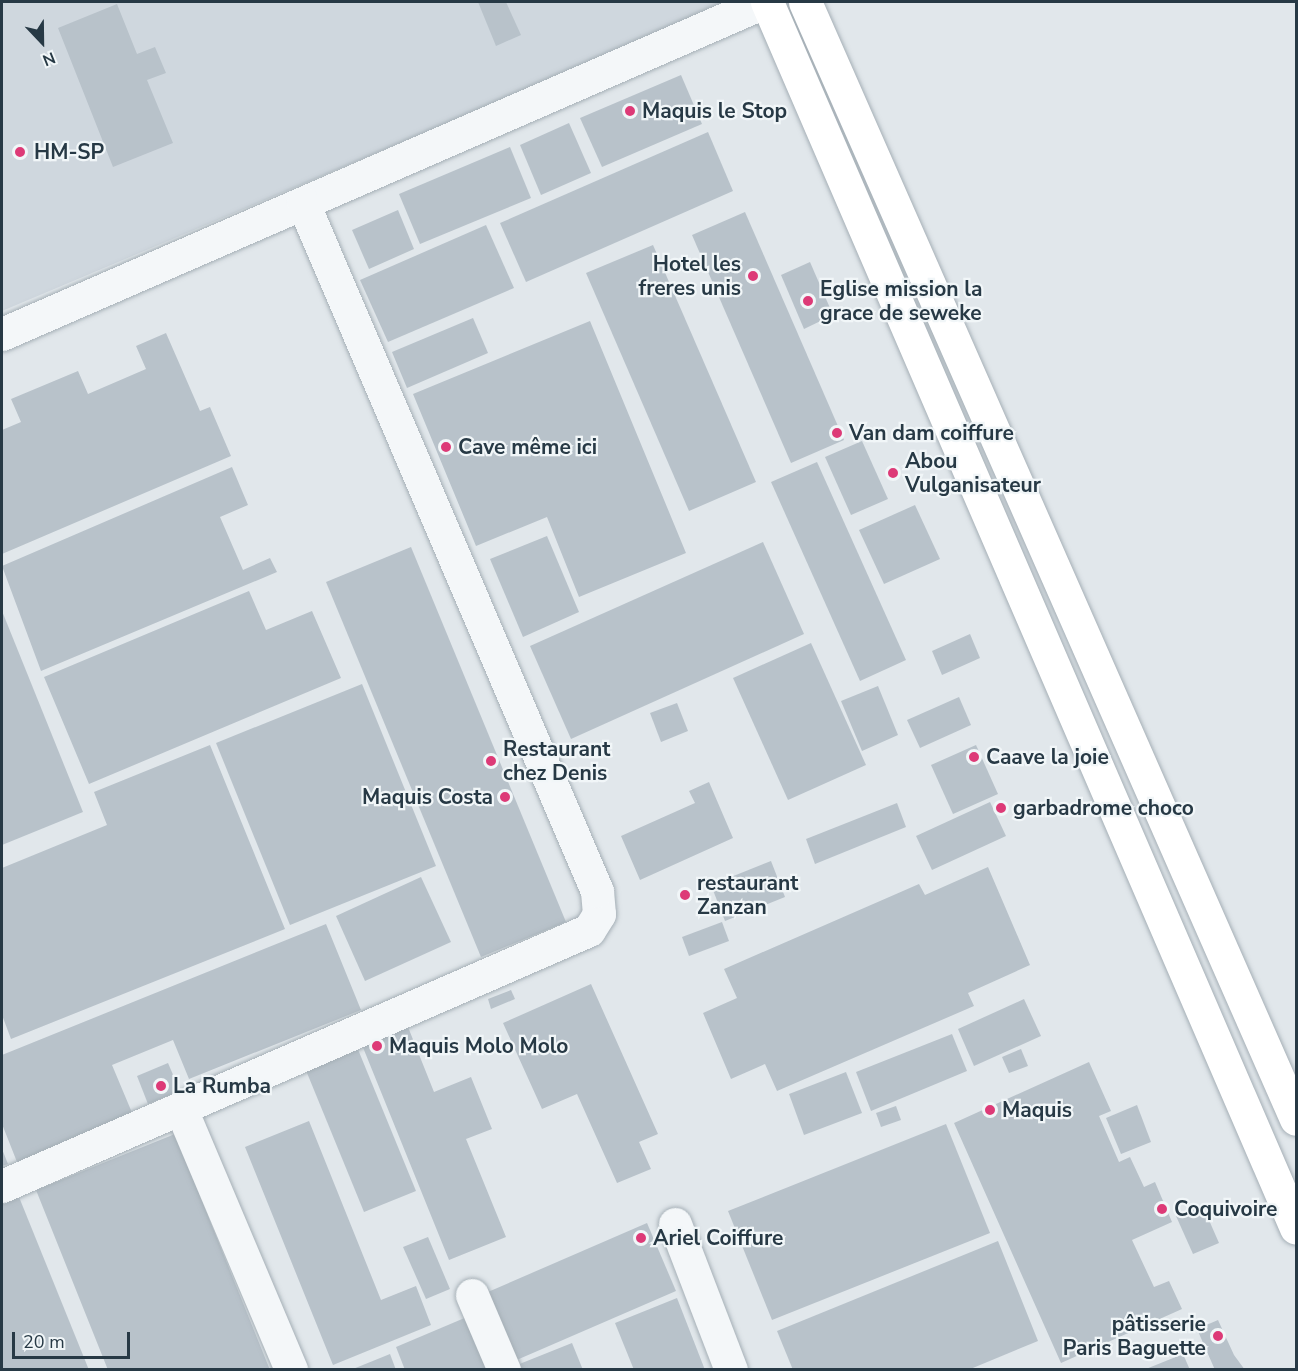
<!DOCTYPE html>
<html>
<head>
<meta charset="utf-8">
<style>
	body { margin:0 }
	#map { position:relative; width:1298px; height:1371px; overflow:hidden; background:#e1e7eb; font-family:"Nunito Sans",sans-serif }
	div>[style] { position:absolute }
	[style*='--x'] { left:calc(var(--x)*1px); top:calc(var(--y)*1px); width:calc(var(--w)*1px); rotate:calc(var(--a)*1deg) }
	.built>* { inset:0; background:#cfd7de }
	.building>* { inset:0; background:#b8c2ca }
	.roads { filter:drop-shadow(0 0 2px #a5afb6) drop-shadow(0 0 2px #a5afb6) }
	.minor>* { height:33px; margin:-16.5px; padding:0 16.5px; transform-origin:16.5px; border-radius:16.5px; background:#f4f7f9 }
	.major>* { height:33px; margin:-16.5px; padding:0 16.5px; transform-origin:16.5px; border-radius:16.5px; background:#fff }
	.dots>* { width:16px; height:16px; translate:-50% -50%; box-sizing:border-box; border:3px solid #f1f6f8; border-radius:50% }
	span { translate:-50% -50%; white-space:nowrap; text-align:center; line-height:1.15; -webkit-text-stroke:4.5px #f1f6f8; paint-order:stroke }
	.poi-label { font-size:21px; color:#273945; font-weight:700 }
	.left { translate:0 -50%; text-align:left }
	.right { translate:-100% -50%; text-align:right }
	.frame { position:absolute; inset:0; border:3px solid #273945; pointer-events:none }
	.north { position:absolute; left:12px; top:12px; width:60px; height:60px; -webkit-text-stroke:4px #f1f6f8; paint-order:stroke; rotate:158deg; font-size:16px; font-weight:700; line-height:24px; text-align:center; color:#273945 }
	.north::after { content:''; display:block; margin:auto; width:21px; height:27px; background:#273945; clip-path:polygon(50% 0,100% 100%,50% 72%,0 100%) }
	.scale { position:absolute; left:12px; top:1332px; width:118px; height:27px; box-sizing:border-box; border:3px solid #273945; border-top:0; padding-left:8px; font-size:18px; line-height:21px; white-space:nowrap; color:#273945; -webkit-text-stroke:4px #f1f6f8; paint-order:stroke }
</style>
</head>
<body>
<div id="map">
	<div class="built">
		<div style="clip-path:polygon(2px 2px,734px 2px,2px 311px)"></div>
	</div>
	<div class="building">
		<div style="clip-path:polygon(478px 2px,506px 2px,521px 35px,496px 46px)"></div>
		<div style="clip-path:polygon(117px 4px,137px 54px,155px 47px,166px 73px,147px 80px,173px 143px,113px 167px,58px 28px)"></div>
		<div style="clip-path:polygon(681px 75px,702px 124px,602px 167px,580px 118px)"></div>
		<div style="clip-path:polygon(569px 123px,591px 173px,541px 195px,520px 145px)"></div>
		<div style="clip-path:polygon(708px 132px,733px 191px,526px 282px,500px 223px)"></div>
		<div style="clip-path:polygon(510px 147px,531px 198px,420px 244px,399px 194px)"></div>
		<div style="clip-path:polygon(398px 210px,414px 249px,369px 269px,352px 230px)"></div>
		<div style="clip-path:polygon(745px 212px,844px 440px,791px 463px,692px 235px)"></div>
		<div style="clip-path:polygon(486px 225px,514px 288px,388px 342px,360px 280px)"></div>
		<div style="clip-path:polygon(653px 245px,756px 482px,689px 511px,586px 273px)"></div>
		<div style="clip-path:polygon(810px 262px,833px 315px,804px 329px,781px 275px)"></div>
		<div style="clip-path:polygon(473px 318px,488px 353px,407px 388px,392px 352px)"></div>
		<div style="clip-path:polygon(590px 321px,686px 553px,579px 597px,547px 517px,476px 546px,413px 394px)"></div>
		<div style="clip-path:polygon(166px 333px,200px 411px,210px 407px,231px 456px,2px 554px,2px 430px,21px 422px,11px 399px,78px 371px,88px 394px,146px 369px,136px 346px)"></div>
		<div style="clip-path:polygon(862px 441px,888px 499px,851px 515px,825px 457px)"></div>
		<div style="clip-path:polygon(817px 462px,906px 660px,860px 681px,771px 482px)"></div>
		<div style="clip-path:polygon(232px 467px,248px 505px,220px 517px,243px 570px,270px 558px,277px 572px,41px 671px,2px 566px)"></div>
		<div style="clip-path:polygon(915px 505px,940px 559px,884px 584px,859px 530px)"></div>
		<div style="clip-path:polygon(547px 536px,579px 612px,523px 637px,490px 559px)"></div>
		<div style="clip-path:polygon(763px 542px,804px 634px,571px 739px,530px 646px)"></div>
		<div style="clip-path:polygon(411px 547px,566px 922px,481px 957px,326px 582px)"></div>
		<div style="clip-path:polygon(249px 591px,266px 630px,312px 611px,341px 678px,89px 784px,44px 677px)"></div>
		<div style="clip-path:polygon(2px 611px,83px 812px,2px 845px)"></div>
		<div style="clip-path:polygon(970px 634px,980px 658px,942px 675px,932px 651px)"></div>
		<div style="clip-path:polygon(811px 643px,866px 765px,788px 800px,733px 678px)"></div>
		<div style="clip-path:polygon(362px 684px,436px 866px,290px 925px,216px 743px)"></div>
		<div style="clip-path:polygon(878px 686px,898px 735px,862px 751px,841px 701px)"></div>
		<div style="clip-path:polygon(959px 697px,971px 725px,920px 748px,907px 720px)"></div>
		<div style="clip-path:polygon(677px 703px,688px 731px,661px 742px,650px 713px)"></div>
		<div style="clip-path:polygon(210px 745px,285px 929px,11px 1039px,2px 1015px,2px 868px,107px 825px,94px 792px)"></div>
		<div style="clip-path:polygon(976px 745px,998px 794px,953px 814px,931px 765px)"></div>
		<div style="clip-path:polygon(709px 782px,733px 838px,640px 880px,621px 836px,695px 803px,689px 791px)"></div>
		<div style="clip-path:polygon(990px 802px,1006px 836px,932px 870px,916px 836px)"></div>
		<div style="clip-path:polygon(897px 803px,906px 827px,815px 864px,806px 839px)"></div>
		<div style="clip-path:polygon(771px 861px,785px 897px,725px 921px,711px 885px)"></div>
		<div style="clip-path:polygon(988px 867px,1030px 965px,968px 993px,974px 1006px,777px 1091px,765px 1064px,731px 1079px,703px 1013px,737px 998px,724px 969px,919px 884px,925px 895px)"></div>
		<div style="clip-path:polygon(421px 877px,451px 942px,365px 981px,336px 916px)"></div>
		<div style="clip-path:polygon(722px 922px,729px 941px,689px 956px,682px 937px)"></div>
		<div style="clip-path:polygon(326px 924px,361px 1010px,189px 1079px,173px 1040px,112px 1065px,133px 1115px,17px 1162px,2px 1124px,2px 1055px)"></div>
		<div style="clip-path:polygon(591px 984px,658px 1134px,639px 1142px,651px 1169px,617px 1183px,577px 1094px,542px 1109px,503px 1023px)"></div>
		<div style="clip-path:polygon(511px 990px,515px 999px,491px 1009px,488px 999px)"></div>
		<div style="clip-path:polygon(1024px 999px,1041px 1036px,974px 1066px,958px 1029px)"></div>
		<div style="clip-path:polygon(408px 1027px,434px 1092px,471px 1077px,492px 1129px,466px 1139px,506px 1237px,449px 1260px,362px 1045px)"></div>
		<div style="clip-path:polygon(952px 1034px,967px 1071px,871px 1111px,856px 1072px)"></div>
		<div style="clip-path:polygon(357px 1047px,416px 1191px,364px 1212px,305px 1068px)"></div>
		<div style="clip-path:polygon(1021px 1049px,1028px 1066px,1009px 1073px,1002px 1057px)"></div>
		<div style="clip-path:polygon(1089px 1062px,1111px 1111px,1099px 1116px,1119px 1162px,1130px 1157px,1144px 1187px,1155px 1182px,1172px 1222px,1132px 1240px,1154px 1287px,1169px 1281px,1182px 1309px,1061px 1363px,954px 1123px)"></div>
		<div style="clip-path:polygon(168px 1063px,180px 1091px,148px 1104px,137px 1076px)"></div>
		<div style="clip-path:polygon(846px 1072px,862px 1113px,804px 1135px,789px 1094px)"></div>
		<div style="clip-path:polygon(1137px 1105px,1151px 1142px,1121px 1154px,1106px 1118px)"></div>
		<div style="clip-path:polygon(896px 1106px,901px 1120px,881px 1127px,876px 1113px)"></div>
		<div style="clip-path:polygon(309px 1121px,381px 1300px,416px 1286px,431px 1325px,333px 1365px,245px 1147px)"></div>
		<div style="clip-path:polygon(946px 1124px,990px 1233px,772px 1320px,728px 1211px)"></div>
		<div style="clip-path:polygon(175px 1134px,270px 1370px,108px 1370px,36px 1190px)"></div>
		<div style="clip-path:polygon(2px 1149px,8px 1164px,2px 1166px)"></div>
		<div style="clip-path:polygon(19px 1197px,89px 1370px,2px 1370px,2px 1204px)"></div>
		<div style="clip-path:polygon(1202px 1204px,1219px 1243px,1193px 1254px,1176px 1216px)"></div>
		<div style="clip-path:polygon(647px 1223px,676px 1291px,503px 1366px,474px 1298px)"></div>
		<div style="clip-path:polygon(428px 1237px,450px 1289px,426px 1299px,403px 1247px)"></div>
		<div style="clip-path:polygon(998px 1241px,1038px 1341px,968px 1370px,793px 1370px,777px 1331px)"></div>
		<div style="clip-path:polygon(677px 1298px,705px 1370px,634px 1370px,615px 1323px)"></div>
		<div style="clip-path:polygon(474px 1314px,497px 1370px,405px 1370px,396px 1347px)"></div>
		<div style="clip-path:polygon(1218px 1320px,1234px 1355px,1245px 1370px,1215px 1370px,1197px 1329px)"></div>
		<div style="clip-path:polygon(572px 1343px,583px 1370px,513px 1370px,512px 1367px)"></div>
		<div style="clip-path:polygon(390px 1354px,396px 1370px,353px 1370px,353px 1369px)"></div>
		<div style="clip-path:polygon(1183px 1354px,1190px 1370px,1146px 1370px,1146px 1369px)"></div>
	</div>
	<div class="roads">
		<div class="minor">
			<div style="--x:2;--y:334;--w:831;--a:-23.54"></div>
			<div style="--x:181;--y:1109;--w:283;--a:67.1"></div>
			<div style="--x:2;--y:1186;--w:640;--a:-23.56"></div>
			<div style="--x:589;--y:930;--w:19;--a:-58"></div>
			<div style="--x:599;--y:914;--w:23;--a:-95"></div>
			<div style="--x:597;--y:891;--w:748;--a:-113.14"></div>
			<div style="--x:675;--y:1224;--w:156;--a:69"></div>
			<div style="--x:472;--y:1295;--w:82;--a:66.9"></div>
		</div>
		<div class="major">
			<div style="--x:767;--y:2;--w:1335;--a:66.66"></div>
			<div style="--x:805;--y:2;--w:1220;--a:66.27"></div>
		</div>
	</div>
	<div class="dots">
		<div style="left:630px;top:111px;background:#dd3a77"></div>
		<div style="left:20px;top:152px;background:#dd3a77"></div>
		<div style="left:753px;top:276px;background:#dd3a77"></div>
		<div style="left:808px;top:301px;background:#dd3a77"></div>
		<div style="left:837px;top:433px;background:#dd3a77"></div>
		<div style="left:446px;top:447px;background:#dd3a77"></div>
		<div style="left:893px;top:473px;background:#dd3a77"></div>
		<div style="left:974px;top:757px;background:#dd3a77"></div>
		<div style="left:491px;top:761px;background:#dd3a77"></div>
		<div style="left:505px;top:797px;background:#dd3a77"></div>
		<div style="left:1001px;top:808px;background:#dd3a77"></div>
		<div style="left:685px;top:895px;background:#dd3a77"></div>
		<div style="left:377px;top:1046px;background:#dd3a77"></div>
		<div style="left:161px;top:1086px;background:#dd3a77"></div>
		<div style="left:990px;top:1110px;background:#dd3a77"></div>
		<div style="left:1162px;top:1209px;background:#dd3a77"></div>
		<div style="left:641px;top:1238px;background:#dd3a77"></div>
		<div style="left:1218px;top:1336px;background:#dd3a77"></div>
	</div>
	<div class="poi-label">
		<span class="left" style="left:642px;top:111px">Maquis le Stop</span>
		<span class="left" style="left:34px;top:152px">HM-SP</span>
		<span class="right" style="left:741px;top:276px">Hotel les<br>freres unis</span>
		<span class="left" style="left:820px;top:301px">Eglise mission la<br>grace de seweke</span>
		<span class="left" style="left:849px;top:433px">Van dam coiffure</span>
		<span class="left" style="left:458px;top:447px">Cave même ici</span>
		<span class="left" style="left:905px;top:473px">Abou<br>Vulganisateur</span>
		<span class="left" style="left:503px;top:761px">Restaurant<br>chez Denis</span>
		<span class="left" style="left:986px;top:757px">Caave la joie</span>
		<span class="right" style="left:493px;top:797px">Maquis Costa</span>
		<span class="left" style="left:1013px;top:808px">garbadrome choco</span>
		<span class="left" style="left:697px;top:895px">restaurant<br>Zanzan</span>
		<span class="left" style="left:389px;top:1046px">Maquis Molo Molo</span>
		<span class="left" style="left:173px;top:1086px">La Rumba</span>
		<span class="left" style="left:1002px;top:1110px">Maquis</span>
		<span class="left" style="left:1174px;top:1209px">Coquivoire</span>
		<span class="left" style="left:653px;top:1238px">Ariel Coiffure</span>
		<span class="right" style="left:1206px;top:1336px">pâtisserie<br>Paris Baguette</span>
	</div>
	<div class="frame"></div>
	<div class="north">N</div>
	<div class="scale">20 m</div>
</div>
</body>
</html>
